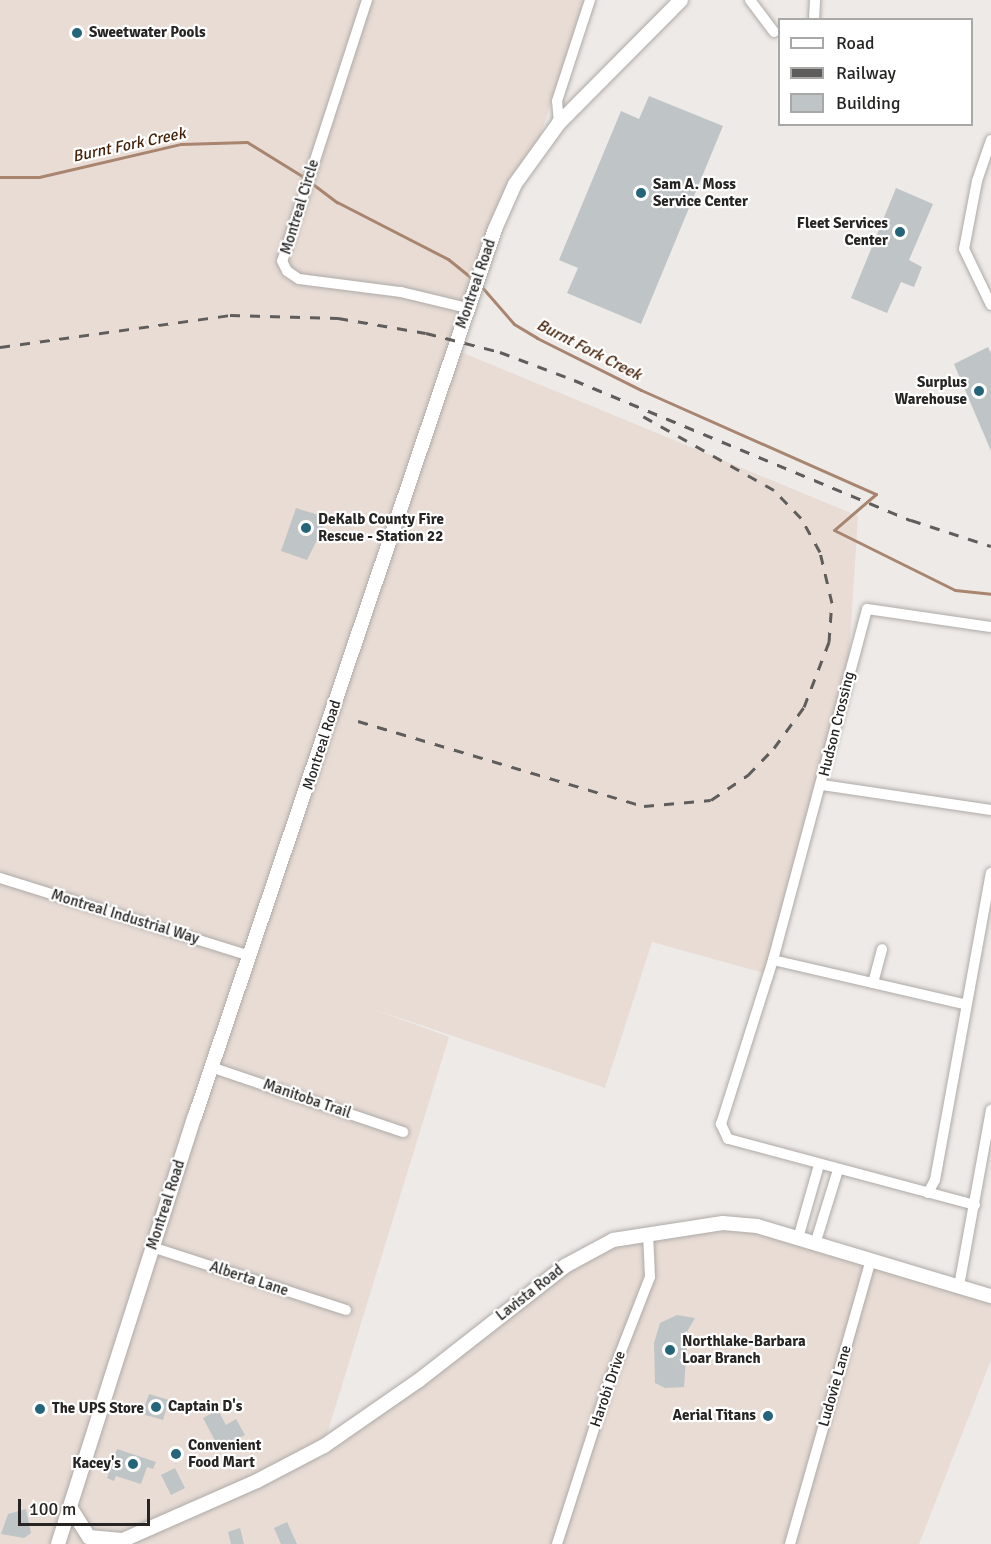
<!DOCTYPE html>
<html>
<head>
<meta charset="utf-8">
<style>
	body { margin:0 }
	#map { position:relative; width:991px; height:1544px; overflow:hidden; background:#eeeae7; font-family:Signika,sans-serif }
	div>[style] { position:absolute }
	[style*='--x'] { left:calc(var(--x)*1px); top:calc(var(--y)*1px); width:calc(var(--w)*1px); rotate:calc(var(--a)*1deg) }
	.built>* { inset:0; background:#e8dcd5 }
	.stream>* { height:3px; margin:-1.5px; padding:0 1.5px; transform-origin:1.5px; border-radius:1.5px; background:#a98570 }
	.building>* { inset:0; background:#bfc4c6 }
	.roads { filter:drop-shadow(0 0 2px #aeaaa7) drop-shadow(0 0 2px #aeaaa7) }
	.street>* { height:10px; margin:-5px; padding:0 5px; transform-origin:5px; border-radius:5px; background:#fff }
	.secondary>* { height:14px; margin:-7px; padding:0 7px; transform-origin:7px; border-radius:7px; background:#fff }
	.rail>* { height:3px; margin-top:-1.5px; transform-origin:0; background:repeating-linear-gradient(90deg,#5f5d5b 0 10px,transparent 0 20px) }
	.dots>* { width:16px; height:16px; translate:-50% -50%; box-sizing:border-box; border:3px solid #fff; border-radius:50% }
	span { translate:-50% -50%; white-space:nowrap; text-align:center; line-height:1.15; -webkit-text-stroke:4.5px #fff; paint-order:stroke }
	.poi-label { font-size:15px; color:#262524; font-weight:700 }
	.left { translate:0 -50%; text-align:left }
	.right { translate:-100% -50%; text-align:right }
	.street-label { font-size:15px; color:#262524 }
	.water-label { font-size:16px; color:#452107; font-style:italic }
	.legend { position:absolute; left:778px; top:18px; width:195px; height:108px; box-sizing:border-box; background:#fff; border:2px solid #a8a8a7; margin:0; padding:8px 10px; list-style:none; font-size:18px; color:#262524 }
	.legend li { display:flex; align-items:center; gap:12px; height:30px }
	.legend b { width:30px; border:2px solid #a8a8a7 }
	.scale { position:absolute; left:18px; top:1499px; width:132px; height:27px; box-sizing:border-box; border:3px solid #262524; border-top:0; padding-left:8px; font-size:18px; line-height:21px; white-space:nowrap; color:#262524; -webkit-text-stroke:4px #fff; paint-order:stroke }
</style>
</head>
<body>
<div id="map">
	<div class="built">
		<div style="clip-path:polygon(0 0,584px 0,530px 168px,501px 214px,451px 348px,858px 516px,849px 654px,771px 975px,652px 942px,605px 1088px,365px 1006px,449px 1037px,319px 1460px,440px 1371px,544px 1275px,613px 1240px,679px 1226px,801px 1234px,991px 1295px,991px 1360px,919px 1544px,0 1544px)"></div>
	</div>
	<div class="stream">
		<div style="--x:0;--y:177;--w:39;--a:0"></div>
		<div style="--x:39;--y:177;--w:146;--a:-13.1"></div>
		<div style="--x:181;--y:144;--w:66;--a:-1.7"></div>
		<div style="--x:247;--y:142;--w:68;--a:31.8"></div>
		<div style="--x:310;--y:182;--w:34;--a:37"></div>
		<div style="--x:337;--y:202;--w:125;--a:27.2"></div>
		<div style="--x:448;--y:259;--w:33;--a:39"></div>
		<div style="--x:481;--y:286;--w:50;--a:49"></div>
		<div style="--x:514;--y:324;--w:27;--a:31"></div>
		<div style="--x:537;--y:338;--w:116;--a:26.6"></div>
		<div style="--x:641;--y:390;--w:257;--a:23.9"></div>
		<div style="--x:876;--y:494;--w:55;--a:139.4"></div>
		<div style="--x:834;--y:530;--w:135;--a:26.4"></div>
		<div style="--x:955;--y:590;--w:36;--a:6"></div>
	</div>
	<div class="building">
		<div style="clip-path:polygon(649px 96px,723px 126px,641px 324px,567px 293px,578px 268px,559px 260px,621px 111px,639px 119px)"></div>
		<div style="clip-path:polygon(896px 188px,933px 204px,909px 260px,922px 267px,914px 287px,901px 282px,887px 313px,851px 298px)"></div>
		<div style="clip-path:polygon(988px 347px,991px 353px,991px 451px,954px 364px)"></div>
		<div style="clip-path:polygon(296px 508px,328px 518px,307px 560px,281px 551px)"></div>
		<div style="clip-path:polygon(677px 1315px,695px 1318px,688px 1330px,684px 1387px,665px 1388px,655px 1383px,654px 1343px,660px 1323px)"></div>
		<div style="clip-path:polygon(149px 1394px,169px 1400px,163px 1420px,142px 1414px)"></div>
		<div style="clip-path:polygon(218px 1410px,226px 1425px,236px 1419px,245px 1435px,219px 1448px,203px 1418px)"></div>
		<div style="clip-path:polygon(117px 1449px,156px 1462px,153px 1469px,147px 1467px,141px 1484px,116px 1476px,114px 1481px,107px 1478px)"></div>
		<div style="clip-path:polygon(175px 1468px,185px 1488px,171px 1495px,161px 1475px)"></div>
		<div style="clip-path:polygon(26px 1509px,31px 1533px,24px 1538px,1px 1534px,8px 1514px)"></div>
		<div style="clip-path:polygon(287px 1522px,297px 1544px,281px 1544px,274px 1528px)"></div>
		<div style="clip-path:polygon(240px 1528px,244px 1544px,231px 1544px,228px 1532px)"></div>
	</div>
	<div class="roads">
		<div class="street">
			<div style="--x:367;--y:0;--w:274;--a:108"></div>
			<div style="--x:282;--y:261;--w:11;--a:63"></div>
			<div style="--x:287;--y:271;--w:14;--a:34"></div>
			<div style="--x:299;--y:279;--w:103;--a:7.3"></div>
			<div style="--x:401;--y:292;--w:68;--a:13.6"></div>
			<div style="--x:750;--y:0;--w:40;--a:53"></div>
			<div style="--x:814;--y:20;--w:20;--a:-87"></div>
			<div style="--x:559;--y:123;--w:22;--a:-95"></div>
			<div style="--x:557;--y:101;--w:106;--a:-71.9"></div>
			<div style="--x:991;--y:140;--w:43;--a:108.9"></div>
			<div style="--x:977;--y:181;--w:69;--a:100.8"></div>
			<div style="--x:964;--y:249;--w:62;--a:64.3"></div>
			<div style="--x:822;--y:785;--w:171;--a:8.4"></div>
			<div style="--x:0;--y:878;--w:262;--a:17.3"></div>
			<div style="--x:773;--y:960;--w:196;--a:13"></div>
			<div style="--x:873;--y:983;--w:35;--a:-75"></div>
			<div style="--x:211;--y:1067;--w:203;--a:18.7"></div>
			<div style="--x:928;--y:1193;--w:15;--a:-62"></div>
			<div style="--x:935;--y:1180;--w:312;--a:-79.7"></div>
			<div style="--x:975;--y:1205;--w:256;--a:-165"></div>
			<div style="--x:728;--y:1139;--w:17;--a:-115"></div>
			<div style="--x:721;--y:1124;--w:172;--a:-72.4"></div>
			<div style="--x:773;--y:960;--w:363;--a:-75"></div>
			<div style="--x:867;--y:609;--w:125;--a:8.3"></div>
			<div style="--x:799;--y:1235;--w:73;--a:-74.1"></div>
			<div style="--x:816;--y:1241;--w:74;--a:-72.8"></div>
			<div style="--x:152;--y:1247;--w:204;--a:18"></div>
			<div style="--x:959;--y:1286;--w:179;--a:-79.7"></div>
			<div style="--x:557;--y:1544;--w:170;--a:-72.2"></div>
			<div style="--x:609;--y:1382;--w:113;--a:-68.7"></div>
			<div style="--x:650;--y:1277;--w:44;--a:-92.6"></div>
			<div style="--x:790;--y:1544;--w:295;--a:-74.1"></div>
		</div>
		<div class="secondary">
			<div style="--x:70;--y:1507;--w:36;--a:58"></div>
			<div style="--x:89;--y:1537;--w:33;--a:5"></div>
			<div style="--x:58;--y:1544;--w:449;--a:-72.3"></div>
			<div style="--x:195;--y:1116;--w:936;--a:-71.31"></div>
			<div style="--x:495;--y:229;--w:49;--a:-66"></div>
			<div style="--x:515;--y:184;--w:75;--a:-54.2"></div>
			<div style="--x:559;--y:123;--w:173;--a:-45.2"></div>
			<div style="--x:114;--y:1544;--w:156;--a:-23.8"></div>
			<div style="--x:257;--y:1481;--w:76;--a:-27.6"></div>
			<div style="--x:324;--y:1446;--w:114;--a:-34.7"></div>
			<div style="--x:418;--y:1381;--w:187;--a:-38"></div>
			<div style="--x:565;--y:1266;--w:55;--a:-28.4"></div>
			<div style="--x:613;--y:1240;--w:111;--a:-8.8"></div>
			<div style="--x:723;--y:1223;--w:34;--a:5"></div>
			<div style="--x:757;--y:1226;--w:244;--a:16.7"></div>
		</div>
	</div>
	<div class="rail">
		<div style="--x:0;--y:347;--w:232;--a:-7.9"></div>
		<div style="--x:230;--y:315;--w:108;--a:1.6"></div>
		<div style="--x:338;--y:318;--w:89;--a:9.7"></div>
		<div style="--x:426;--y:333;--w:76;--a:14.4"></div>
		<div style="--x:500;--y:352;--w:79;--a:20.7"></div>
		<div style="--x:574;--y:380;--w:365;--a:22.6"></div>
		<div style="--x:911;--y:520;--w:84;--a:18"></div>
		<div style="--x:358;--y:721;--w:298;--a:16.6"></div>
		<div style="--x:644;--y:806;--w:67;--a:-5.1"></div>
		<div style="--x:711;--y:800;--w:45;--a:-34"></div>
		<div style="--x:748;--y:775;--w:37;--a:-46"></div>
		<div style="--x:774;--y:748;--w:51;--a:-53.8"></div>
		<div style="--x:804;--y:707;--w:70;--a:-69"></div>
		<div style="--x:829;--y:642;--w:39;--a:-86"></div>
		<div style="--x:832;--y:603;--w:52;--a:-103.2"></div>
		<div style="--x:820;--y:552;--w:39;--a:-119"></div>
		<div style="--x:801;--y:518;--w:39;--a:-134"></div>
		<div style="--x:774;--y:490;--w:155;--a:-150.6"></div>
	</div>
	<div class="dots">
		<div style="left:77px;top:33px;background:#25657a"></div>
		<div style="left:641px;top:193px;background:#25657a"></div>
		<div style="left:900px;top:232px;background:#25657a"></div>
		<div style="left:979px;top:391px;background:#25657a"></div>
		<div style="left:306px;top:528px;background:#25657a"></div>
		<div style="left:670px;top:1350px;background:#25657a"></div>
		<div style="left:156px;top:1407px;background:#25657a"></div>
		<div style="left:40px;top:1409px;background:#25657a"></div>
		<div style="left:768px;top:1416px;background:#25657a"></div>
		<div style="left:176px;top:1454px;background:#25657a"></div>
		<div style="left:133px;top:1464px;background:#25657a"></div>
	</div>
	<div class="poi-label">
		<span class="left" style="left:89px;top:33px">Sweetwater Pools</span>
		<span class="left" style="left:653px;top:193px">Sam A. Moss<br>Service Center</span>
		<span class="right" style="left:888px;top:232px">Fleet Services<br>Center</span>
		<span class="right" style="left:967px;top:391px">Surplus<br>Warehouse</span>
		<span class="left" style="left:318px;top:528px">DeKalb County Fire<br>Rescue - Station 22</span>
		<span class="left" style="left:682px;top:1350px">Northlake-Barbara<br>Loar Branch</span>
		<span class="left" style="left:168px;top:1407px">Captain D's</span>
		<span class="left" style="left:52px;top:1409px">The UPS Store</span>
		<span class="right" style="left:756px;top:1416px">Aerial Titans</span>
		<span class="left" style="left:188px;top:1454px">Convenient<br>Food Mart</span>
		<span class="right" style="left:121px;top:1464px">Kacey's</span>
	</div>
	<div class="street-label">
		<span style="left:300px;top:207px;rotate:-73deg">Montreal Circle</span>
		<span style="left:476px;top:284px;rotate:-71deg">Montreal Road</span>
		<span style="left:837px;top:724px;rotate:-76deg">Hudson Crossing</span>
		<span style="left:322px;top:745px;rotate:-72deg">Montreal Road</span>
		<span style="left:125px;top:917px;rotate:17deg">Montreal Industrial Way</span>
		<span style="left:307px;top:1099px;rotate:19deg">Manitoba Trail</span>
		<span style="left:166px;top:1205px;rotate:-72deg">Montreal Road</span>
		<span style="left:249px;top:1279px;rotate:18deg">Alberta Lane</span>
		<span style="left:530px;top:1293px;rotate:-38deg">Lavista Road</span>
		<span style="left:835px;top:1386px;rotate:-74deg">Ludovie Lane</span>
		<span style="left:608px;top:1389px;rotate:-71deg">Harobi Drive</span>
	</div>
	<div class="water-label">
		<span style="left:129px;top:145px;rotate:-12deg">Burnt Fork Creek</span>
		<span style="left:589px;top:350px;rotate:27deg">Burnt Fork Creek</span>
	</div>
	<ul class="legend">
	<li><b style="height:8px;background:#fff"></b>Road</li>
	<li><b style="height:8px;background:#5f5d5b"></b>Railway</li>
	<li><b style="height:16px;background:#bfc4c6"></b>Building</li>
	</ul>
	<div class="scale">100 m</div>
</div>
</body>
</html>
